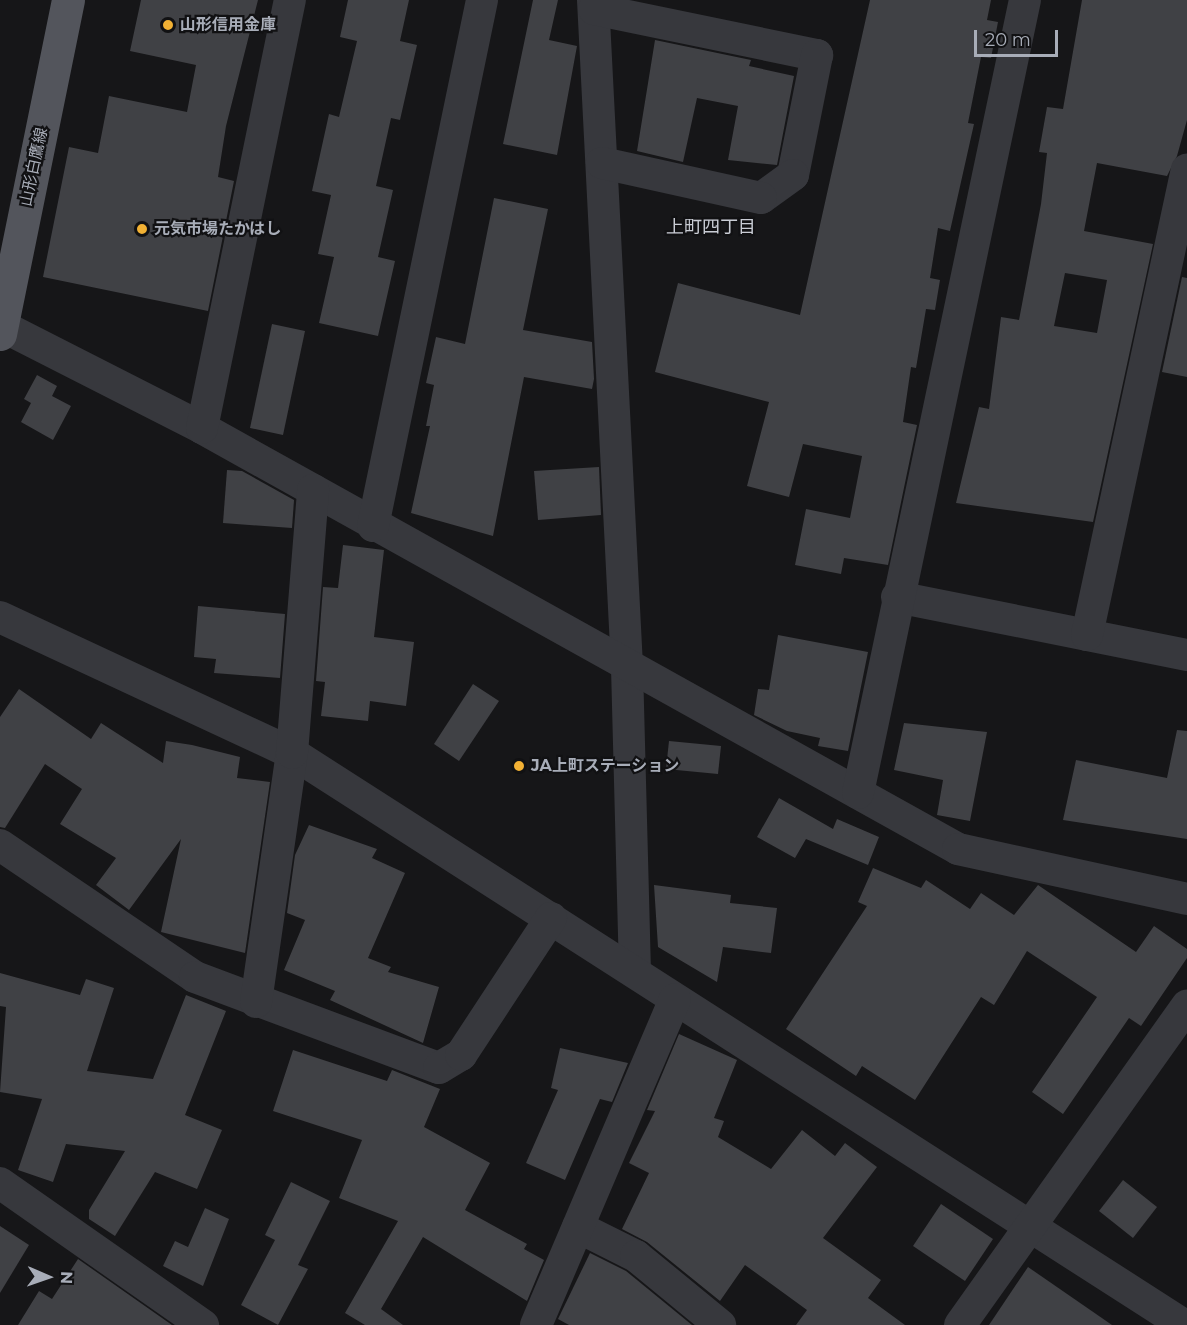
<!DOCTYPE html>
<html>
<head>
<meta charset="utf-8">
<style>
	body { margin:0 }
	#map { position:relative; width:1187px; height:1325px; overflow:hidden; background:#161618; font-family:Montserrat,"Noto Sans JP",sans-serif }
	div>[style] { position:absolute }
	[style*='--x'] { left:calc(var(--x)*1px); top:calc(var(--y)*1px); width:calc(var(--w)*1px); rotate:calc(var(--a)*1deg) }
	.building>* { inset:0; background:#404145 }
	.minor>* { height:32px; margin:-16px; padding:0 16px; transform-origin:16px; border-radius:16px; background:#37383d }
	.major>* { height:33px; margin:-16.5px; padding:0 16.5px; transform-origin:16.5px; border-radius:16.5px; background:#53555c }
	.dots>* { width:16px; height:16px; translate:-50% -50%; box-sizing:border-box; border:3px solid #111113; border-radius:50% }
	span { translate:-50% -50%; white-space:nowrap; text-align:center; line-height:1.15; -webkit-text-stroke:4.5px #111113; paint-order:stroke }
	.poi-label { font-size:16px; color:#a8adb8; font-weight:700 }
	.left { translate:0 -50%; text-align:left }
	.street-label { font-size:16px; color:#a8adb8 }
	.neighbourhood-label { font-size:18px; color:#c9ccd4 }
	.north { position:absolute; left:18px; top:1247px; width:60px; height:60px; -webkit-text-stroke:4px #111113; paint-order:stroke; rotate:92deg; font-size:16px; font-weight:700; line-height:24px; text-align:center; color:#a8adb8 }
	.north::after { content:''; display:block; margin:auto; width:21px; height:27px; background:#a8adb8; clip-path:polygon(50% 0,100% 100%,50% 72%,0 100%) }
	.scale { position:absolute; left:974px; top:30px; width:84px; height:27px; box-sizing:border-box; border:3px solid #a8adb8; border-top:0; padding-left:8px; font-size:18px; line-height:21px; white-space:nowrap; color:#a8adb8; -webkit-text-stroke:4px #111113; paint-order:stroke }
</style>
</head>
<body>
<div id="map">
	<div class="building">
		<div style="clip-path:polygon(141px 0,258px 0,226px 126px,218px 177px,234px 181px,208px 311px,43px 277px,69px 147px,98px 153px,109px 96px,187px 112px,196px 65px,130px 51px)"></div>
		<div style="clip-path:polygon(348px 0,409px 0,400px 41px,417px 45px,400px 120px,391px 118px,376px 186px,393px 190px,378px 257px,395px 261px,378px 336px,319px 323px,334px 257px,318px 254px,331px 195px,312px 191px,329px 114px,339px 117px,357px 41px,340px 37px)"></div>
		<div style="clip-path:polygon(533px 0,558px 0,549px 40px,577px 46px,557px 155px,503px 144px)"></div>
		<div style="clip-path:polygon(870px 0,991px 0,987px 20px,998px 22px,991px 58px,981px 57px,968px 123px,974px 124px,950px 231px,938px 228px,930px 278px,940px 280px,935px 310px,926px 309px,916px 368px,911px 367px,903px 422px,917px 425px,888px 565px,844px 558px,841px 574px,795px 565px,806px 509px,850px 518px,862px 456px,803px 444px,789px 497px,747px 486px,769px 402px,655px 372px,678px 283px,800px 315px)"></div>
		<div style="clip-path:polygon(evenodd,1082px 0,1187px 0,1187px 120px,1177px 156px,1167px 176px,1097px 163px,1084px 231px,1153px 244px,1093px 522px,956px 503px,979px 407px,989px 409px,1001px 317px,1019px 320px,1041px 204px,1047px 153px,1039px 152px,1047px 107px,1063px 109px,1082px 0,1065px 273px,1107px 280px,1097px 333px,1054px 326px,1065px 273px)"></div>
		<div style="clip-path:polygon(655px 40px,751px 60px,749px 66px,794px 76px,777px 165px,728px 160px,738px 106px,697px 98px,683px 162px,637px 151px)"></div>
		<div style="clip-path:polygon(494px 198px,548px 209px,523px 330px,592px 342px,594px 379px,592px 389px,524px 377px,493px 536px,411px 513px,430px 426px,426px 426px,434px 385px,426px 383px,436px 337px,465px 344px)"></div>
		<div style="clip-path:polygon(1182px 277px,1187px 278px,1187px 377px,1162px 372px)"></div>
		<div style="clip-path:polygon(272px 324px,305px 331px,283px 435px,250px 428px)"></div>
		<div style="clip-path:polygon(37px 375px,57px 386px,52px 396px,71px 406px,53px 440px,21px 422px,31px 403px,24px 399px)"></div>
		<div style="clip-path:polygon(599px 467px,601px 515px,538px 520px,534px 471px)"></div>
		<div style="clip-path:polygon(227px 470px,242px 471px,294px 500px,292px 528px,223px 523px)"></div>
		<div style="clip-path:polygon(343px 545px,384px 550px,374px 637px,414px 642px,406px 706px,370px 701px,368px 721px,321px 716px,325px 682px,316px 681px,323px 587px,338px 588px)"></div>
		<div style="clip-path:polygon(198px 606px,285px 614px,280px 678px,214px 673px,216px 659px,194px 657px)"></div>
		<div style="clip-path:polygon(778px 635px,868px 652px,848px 751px,818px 746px,820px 738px,787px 731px,754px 715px,758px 689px,769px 690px)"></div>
		<div style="clip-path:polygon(473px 684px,499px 701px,459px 761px,434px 744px)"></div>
		<div style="clip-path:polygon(19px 689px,91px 739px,101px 723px,163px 763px,166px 741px,192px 745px,240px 757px,237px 778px,270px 782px,245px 953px,161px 932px,181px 839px,129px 910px,96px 885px,116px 858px,60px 824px,82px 789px,45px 764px,5px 828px,0 827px,0 717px)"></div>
		<div style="clip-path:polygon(904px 723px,987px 732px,970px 821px,937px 815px,943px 780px,894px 770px)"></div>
		<div style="clip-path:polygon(1177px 730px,1187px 731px,1187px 839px,1063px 820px,1076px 760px,1167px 778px)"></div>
		<div style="clip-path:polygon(669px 741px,721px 746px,718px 774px,666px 769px)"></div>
		<div style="clip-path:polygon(779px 798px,833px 829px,837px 819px,879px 837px,868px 865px,806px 839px,795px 858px,757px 837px)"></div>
		<div style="clip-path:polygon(309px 825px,377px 849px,372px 858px,405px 873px,368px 958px,391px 967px,388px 972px,439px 987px,423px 1043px,330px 1000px,335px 991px,284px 970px,305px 920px,287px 913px,295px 855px)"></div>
		<div style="clip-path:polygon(873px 868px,921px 888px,926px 880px,970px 909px,981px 893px,1014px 915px,1038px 885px,1136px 952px,1154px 926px,1187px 949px,1187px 958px,1141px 1026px,1129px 1018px,1063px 1114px,1032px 1092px,1097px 997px,1027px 951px,994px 1005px,981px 997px,915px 1100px,862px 1066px,856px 1076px,786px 1029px,867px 906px,858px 902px)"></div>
		<div style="clip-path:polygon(654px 885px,731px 895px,730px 903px,777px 908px,771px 953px,723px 947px,717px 982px,658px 947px)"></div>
		<div style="clip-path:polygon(0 973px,80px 995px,86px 979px,114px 988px,87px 1071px,153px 1079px,186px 995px,226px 1011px,185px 1115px,222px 1130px,197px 1189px,155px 1172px,115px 1236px,89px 1219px,89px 1210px,125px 1151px,66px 1144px,53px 1182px,18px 1170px,42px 1099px,0 1092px,6px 1007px,0 1006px)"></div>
		<div style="clip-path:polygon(679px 1034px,737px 1060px,714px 1118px,724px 1121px,718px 1137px,771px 1169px,802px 1130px,835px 1156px,845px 1143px,877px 1167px,823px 1238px,881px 1280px,868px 1298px,905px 1325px,796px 1325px,807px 1310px,745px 1265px,720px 1301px,647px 1242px,622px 1229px,649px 1173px,629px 1163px,655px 1111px,647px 1110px)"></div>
		<div style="clip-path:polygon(560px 1048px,628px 1063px,612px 1102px,600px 1099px,565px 1180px,526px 1163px,558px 1090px,551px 1088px)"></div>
		<div style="clip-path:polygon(293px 1050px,387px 1081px,392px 1070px,440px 1089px,424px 1127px,490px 1163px,465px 1210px,527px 1244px,524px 1249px,544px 1260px,527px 1301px,423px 1237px,381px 1309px,403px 1325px,365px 1325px,345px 1313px,398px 1221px,339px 1198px,362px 1140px,273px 1111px)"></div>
		<div style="clip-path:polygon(1123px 1180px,1157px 1207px,1133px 1238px,1099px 1211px)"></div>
		<div style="clip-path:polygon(291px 1182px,330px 1201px,298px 1265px,308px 1269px,278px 1325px,241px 1305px,275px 1240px,265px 1235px)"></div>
		<div style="clip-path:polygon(941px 1204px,993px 1239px,965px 1281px,913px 1246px)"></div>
		<div style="clip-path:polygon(205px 1208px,229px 1219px,203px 1286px,163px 1266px,175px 1241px,188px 1247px)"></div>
		<div style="clip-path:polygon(0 1226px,29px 1245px,0 1293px)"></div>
		<div style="clip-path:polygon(590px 1253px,626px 1271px,692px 1325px,569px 1325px,558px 1319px)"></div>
		<div style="clip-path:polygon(78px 1259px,172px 1325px,18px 1325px,39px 1291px,52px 1299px)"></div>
		<div style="clip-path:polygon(1028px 1267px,1112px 1325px,989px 1325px)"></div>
	</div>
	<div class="minor">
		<div style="--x:593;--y:0;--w:668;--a:87.08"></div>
		<div style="--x:627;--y:667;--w:305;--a:88.5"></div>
		<div style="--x:594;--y:9;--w:228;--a:11.7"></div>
		<div style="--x:817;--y:55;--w:122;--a:101.3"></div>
		<div style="--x:793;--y:175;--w:39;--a:144"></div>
		<div style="--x:761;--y:198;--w:163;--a:-167.6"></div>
		<div style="--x:0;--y:325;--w:227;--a:27"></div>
		<div style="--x:202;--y:428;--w:865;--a:29.11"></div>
		<div style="--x:958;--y:849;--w:234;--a:12.3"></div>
		<div style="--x:202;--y:428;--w:437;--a:-78.4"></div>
		<div style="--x:373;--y:526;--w:537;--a:-78.29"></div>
		<div style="--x:897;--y:597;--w:296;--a:11.3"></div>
		<div style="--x:0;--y:617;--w:322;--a:25"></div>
		<div style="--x:292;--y:753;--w:1060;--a:32.67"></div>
		<div style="--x:1087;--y:635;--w:476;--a:-77.9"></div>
		<div style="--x:858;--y:793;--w:810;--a:-78.11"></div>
		<div style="--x:0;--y:845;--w:235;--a:34.1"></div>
		<div style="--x:195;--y:977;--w:260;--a:20.5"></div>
		<div style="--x:439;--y:1068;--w:26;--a:-31"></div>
		<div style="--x:461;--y:1055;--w:164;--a:-56.7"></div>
		<div style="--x:256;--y:1002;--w:252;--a:-81.8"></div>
		<div style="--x:292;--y:753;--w:264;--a:-85.4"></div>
		<div style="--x:0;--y:1183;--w:248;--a:35"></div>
		<div style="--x:578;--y:1227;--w:65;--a:26.6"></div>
		<div style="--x:636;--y:1256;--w:109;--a:39.4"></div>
		<div style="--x:536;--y:1325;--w:354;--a:-66.9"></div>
		<div style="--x:960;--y:1325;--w:392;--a:-54.6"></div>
	</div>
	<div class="major">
		<div style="--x:0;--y:334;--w:341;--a:-78.5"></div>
	</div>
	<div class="dots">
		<div style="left:168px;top:25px;background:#f2b134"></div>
		<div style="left:142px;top:229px;background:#f2b134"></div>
		<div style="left:519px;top:766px;background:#f2b134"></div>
	</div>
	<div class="poi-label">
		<span class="left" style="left:180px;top:25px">山形信用金庫</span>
		<span class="left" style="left:154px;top:229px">元気市場たかはし</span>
		<span class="left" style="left:531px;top:766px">JA上町ステーション</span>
	</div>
	<div class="street-label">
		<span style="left:34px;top:167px;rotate:-78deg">山形白鷹線</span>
	</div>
	<div class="neighbourhood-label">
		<span style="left:711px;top:227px">上町四丁目</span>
	</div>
	<div class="north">N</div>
	<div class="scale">20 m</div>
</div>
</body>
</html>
